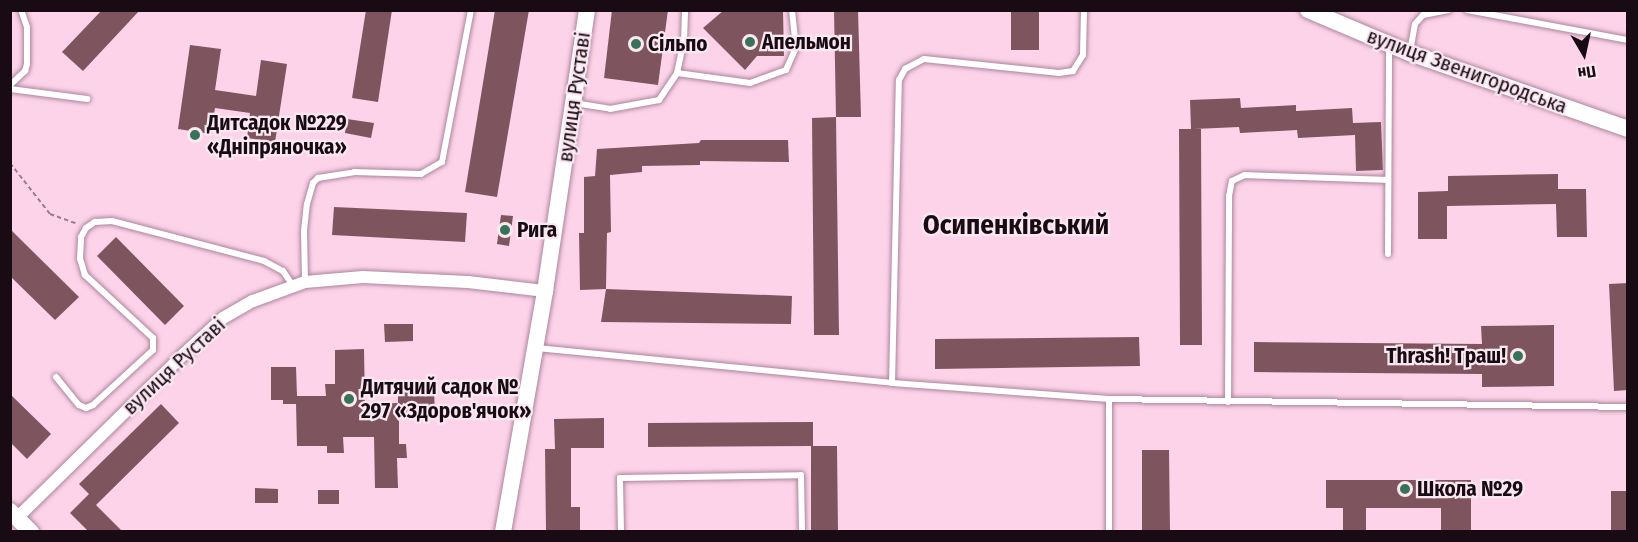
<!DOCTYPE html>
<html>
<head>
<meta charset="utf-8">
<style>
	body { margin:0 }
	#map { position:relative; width:1638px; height:542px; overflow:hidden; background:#fdd3ea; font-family:"Fira Sans Condensed",sans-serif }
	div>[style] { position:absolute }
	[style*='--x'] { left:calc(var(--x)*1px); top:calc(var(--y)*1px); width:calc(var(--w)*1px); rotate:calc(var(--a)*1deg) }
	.building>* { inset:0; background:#7e555e }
	.path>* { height:2px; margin-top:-1px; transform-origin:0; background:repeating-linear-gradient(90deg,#997b8c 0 4.5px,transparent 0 7.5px) }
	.roads { filter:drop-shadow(0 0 2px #ac859b) drop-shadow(0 0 2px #ac859b) }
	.service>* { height:6px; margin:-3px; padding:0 3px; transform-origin:3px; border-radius:3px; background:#fff }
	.minor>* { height:12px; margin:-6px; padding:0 6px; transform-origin:6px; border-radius:6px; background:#fff }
	.tertiary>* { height:16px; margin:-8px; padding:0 8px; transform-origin:8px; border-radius:8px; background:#fff }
	.dots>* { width:16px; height:16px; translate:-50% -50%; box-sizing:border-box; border:3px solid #fae8f1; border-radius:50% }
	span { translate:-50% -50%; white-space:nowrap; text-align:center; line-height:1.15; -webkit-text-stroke:4.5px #fae8f1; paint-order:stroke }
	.poi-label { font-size:21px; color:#190b13; font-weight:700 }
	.left { translate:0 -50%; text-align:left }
	.right { translate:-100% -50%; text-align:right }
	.street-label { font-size:21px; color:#190b13 }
	.district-label { font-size:27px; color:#190b13; font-weight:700 }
	.frame { position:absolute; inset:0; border:12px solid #190b13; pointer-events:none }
	.north { position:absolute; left:1554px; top:24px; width:60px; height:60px; -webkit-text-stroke:4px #fae8f1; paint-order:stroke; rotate:171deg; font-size:16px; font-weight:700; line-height:24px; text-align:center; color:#190b13 }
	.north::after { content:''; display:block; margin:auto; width:21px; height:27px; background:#190b13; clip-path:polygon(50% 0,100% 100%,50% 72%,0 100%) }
</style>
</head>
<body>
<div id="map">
	<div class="building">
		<div style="clip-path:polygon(102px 10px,140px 10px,83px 71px,62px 52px)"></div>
		<div style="clip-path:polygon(366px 10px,392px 10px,378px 102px,352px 98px)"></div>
		<div style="clip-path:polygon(495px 10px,529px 10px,497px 197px,465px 192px)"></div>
		<div style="clip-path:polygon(612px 10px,668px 10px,658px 85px,604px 78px)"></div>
		<div style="clip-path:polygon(724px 10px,783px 10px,784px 56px,757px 56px,745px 70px,703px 28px)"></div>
		<div style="clip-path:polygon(834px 10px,858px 10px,861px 117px,836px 117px)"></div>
		<div style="clip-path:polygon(1011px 10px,1039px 10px,1039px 50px,1011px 50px)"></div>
		<div style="clip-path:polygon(190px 45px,221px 49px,215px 90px,256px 96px,261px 60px,287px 64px,275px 142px,247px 138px,250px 113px,215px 108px,211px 134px,178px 129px)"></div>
		<div style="clip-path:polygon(1240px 98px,1241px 108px,1296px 105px,1296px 111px,1352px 108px,1353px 123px,1381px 122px,1383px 170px,1356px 171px,1355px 135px,1298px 138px,1297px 130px,1240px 133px,1239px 127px,1194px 129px,1201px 129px,1202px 345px,1180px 345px,1179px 129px,1191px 129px,1190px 100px)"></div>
		<div style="clip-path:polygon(836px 117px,839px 335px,814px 335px,812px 118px)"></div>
		<div style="clip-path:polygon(347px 119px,374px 123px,371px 138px,345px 133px)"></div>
		<div style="clip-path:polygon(701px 140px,788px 140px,789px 162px,700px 161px,700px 165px,642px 166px,642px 172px,610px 175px,611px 232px,607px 233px,606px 289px,580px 290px,579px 233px,584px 233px,584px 177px,595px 176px,597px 149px,699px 143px)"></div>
		<div style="clip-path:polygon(1558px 174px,1558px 189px,1586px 189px,1587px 237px,1557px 237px,1556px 204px,1447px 206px,1447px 239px,1418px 239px,1418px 192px,1448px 191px,1448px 176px)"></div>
		<div style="clip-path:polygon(334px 207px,467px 213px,465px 242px,332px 235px)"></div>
		<div style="clip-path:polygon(501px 215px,513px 216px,509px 246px,497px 244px)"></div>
		<div style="clip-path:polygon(10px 229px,79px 297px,55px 320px,10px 276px)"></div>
		<div style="clip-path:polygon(116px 237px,184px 306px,165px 325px,97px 256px)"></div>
		<div style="clip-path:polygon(1628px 283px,1628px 390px,1614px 391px,1609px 284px)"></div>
		<div style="clip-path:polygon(606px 289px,792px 296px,791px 324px,601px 322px)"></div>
		<div style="clip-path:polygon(384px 324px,413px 324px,413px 341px,385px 342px)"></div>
		<div style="clip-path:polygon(1554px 325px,1554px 386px,1482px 387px,1482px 374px,1254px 372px,1254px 342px,1482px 344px,1481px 326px)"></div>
		<div style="clip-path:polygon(1139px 337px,1140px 366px,935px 369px,935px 339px)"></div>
		<div style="clip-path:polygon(364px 349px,365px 404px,398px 403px,398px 390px,434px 389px,435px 418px,399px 419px,399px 444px,406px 444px,407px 458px,397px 458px,398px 488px,375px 488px,374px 437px,343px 437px,344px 453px,327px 453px,327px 446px,297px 446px,296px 404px,283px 404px,283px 400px,271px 400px,271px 367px,296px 367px,297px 396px,326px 396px,325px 384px,335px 384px,335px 350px)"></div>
		<div style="clip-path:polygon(10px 394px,51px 434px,27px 459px,10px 442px)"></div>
		<div style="clip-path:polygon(161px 404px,179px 423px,96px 505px,122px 531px,88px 531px,70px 513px,89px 494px,79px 484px)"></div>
		<div style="clip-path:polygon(604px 418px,604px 448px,571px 448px,571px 507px,580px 507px,580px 531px,546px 531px,545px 449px,555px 449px,554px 419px)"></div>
		<div style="clip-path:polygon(813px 422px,813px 446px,837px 446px,838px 531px,811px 531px,811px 446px,648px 447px,648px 423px)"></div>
		<div style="clip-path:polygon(1142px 450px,1169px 450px,1170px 531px,1142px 531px)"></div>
		<div style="clip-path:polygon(1326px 480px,1471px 480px,1471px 531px,1441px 531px,1441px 508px,1366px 508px,1366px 531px,1343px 531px,1343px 508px,1326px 508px)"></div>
		<div style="clip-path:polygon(255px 488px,278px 489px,278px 503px,255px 503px)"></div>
		<div style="clip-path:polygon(318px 490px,339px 490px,339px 504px,318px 504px)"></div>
		<div style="clip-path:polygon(1611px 491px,1628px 491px,1628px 531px,1611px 531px)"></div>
	</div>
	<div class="path">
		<div style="--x:10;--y:163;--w:65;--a:51.9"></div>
		<div style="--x:50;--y:214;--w:29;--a:20"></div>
	</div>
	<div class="roads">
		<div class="service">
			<div style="--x:1467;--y:10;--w:164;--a:10.6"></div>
			<div style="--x:1410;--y:52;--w:28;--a:-80"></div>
			<div style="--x:1415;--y:24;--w:12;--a:-48"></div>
			<div style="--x:1423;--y:15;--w:26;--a:-11"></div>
			<div style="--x:677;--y:73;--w:74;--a:7.8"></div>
			<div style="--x:750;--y:83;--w:38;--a:-20"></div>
			<div style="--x:786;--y:70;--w:24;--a:-66"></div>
			<div style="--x:796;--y:48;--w:38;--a:-96"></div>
			<div style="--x:10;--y:85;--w:21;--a:-43"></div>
			<div style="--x:25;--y:71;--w:7;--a:-74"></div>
			<div style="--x:27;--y:64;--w:37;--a:-90"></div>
			<div style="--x:27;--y:27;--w:18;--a:-109"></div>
			<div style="--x:10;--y:89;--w:78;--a:7.4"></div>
			<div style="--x:574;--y:103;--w:36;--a:9"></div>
			<div style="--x:610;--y:109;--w:50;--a:-10.4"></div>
			<div style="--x:659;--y:100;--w:32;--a:-56"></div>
			<div style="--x:677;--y:73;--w:33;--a:-78"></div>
			<div style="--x:684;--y:41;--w:31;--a:-88"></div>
			<div style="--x:1388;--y:254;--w:209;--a:-89.7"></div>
			<div style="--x:305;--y:282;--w:51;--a:-91.1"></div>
			<div style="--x:304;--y:231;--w:27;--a:-84"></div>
			<div style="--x:307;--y:204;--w:22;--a:-74"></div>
			<div style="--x:313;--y:183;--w:7;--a:-45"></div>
			<div style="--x:318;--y:178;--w:36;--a:-9"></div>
			<div style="--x:354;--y:172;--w:67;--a:1.7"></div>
			<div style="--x:421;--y:174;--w:24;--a:-30"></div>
			<div style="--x:442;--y:162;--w:155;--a:-79.2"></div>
			<div style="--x:537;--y:348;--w:357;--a:5.6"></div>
			<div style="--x:892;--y:383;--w:218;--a:4.2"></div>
			<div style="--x:1109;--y:399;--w:519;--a:0.88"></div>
			<div style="--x:56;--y:377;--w:36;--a:51"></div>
			<div style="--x:79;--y:405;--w:8;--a:23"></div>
			<div style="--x:86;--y:408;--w:8;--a:-23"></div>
			<div style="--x:93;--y:405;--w:81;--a:-42.5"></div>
			<div style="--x:153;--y:350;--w:12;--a:-90"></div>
			<div style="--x:153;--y:338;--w:93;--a:-137.2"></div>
			<div style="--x:85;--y:275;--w:17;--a:-107"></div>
			<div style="--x:80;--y:259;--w:22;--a:-87"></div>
			<div style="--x:81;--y:237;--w:10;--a:-61"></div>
			<div style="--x:86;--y:228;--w:11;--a:-34"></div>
			<div style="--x:95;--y:222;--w:17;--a:-3"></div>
			<div style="--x:112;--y:221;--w:157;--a:14.7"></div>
			<div style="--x:264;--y:261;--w:21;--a:28"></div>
			<div style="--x:283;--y:271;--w:18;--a:56"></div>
			<div style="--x:892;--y:383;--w:303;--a:-88.7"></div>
			<div style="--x:899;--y:80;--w:13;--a:-61"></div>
			<div style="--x:905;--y:69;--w:21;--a:-28"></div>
			<div style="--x:924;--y:59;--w:136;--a:5.9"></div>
			<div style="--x:1059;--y:73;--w:14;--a:-8"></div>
			<div style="--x:1073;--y:71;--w:19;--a:-58"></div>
			<div style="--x:1083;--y:55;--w:45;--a:-88.7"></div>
			<div style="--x:1109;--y:399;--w:133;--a:90"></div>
			<div style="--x:1228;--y:402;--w:206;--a:-89.7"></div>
			<div style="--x:1229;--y:196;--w:15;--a:-79"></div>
			<div style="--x:1232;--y:181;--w:14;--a:-25"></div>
			<div style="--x:1245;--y:175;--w:142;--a:2"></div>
			<div style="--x:621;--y:532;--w:54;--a:-91.1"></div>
			<div style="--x:620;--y:478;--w:181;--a:-0.9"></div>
			<div style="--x:801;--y:475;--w:57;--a:89"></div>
		</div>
		<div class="minor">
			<div style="--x:17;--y:518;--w:234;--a:-44.5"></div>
			<div style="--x:184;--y:354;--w:53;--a:-42.7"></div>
			<div style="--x:223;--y:318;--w:34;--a:-30"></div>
			<div style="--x:253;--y:301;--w:55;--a:-20.1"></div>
			<div style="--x:305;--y:282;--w:58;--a:-4.9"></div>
			<div style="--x:363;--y:277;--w:105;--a:2.7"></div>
			<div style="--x:468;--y:282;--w:78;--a:6.7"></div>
		</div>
		<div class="tertiary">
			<div style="--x:1308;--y:10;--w:111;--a:22.9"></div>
			<div style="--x:1410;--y:53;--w:231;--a:19.2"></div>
			<div style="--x:10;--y:511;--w:30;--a:45"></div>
			<div style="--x:503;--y:532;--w:245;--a:-80.1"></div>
			<div style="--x:545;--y:291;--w:284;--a:-81.5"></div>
		</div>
	</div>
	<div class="dots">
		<div style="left:750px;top:42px;background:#39725b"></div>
		<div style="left:636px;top:44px;background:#39725b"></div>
		<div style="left:195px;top:135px;background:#39725b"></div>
		<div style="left:505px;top:230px;background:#39725b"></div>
		<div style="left:1518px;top:356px;background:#39725b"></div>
		<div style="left:349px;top:399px;background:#39725b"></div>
		<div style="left:1405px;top:489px;background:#39725b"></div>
	</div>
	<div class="poi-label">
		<span class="left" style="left:762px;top:42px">Апельмон</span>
		<span class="left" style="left:648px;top:44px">Сільпо</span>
		<span class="left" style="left:207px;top:135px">Дитсадок №229<br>«Дніпряночка»</span>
		<span class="left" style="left:517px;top:230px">Рига</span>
		<span class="right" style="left:1506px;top:356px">Thrash! Траш!</span>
		<span class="left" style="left:361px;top:399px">Дитячий садок №<br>297 «Здоров'ячок»</span>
		<span class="left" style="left:1417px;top:489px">Школа №29</span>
	</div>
	<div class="street-label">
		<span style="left:1467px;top:71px;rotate:20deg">вулиця Звенигородська</span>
		<span style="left:574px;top:97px;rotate:-82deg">вулиця Руставі</span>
		<span style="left:174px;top:366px;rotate:-43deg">вулиця Руставі</span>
	</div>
	<div class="district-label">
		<span style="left:1016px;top:226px">Осипенківський</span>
	</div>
	<div class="frame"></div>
	<div class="north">Пн</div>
</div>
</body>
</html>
